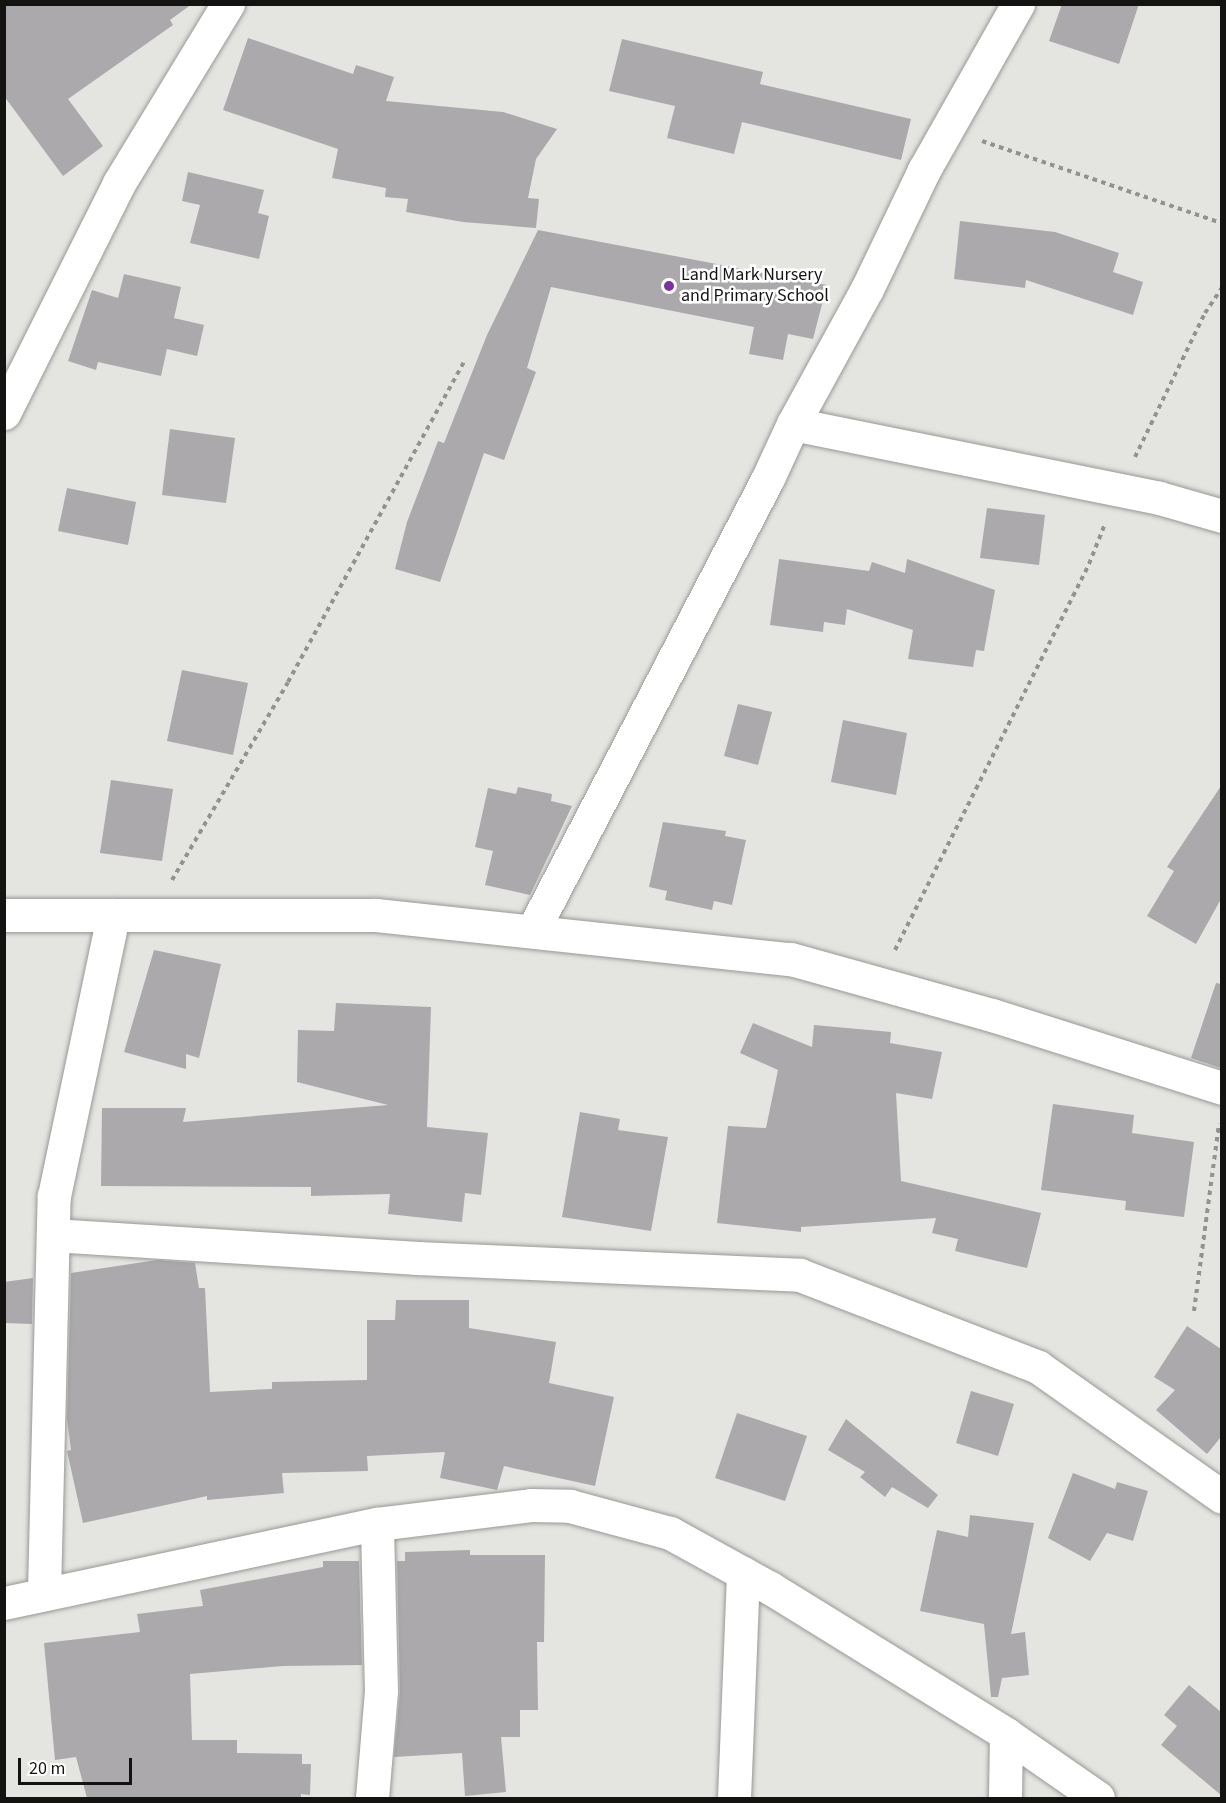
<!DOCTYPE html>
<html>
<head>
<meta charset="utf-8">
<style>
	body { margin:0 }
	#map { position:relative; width:1226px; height:1803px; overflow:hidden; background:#e4e5e1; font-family:"Source Sans 3",sans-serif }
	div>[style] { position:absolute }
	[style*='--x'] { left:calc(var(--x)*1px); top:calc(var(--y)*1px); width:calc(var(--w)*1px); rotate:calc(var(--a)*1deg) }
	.building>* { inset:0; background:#aba9ac }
	.path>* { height:4px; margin-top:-2px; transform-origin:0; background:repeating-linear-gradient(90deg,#929390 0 4.5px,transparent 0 9px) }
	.roads { filter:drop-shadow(0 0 2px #989996) drop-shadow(0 0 2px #989996) }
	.street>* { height:33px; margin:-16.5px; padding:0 16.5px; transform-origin:16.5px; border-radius:16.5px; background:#fff }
	.dots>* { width:16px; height:16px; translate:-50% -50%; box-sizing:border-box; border:3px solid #fff; border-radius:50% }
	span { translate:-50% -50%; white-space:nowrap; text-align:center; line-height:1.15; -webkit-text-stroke:5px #fff; paint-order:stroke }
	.poi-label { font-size:18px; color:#131312 }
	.left { translate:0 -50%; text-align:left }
	.frame { position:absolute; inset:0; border:6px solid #131312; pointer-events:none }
	.scale { position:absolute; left:18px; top:1758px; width:114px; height:27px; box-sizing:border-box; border:3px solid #131312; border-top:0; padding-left:8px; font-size:18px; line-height:21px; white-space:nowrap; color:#131312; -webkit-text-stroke:4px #fff; paint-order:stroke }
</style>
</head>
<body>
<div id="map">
	<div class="building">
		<div style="clip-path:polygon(4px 4px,192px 4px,170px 20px,173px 25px,68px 99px,103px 146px,63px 176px,4px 96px)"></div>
		<div style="clip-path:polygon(1062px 4px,1139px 4px,1119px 64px,1049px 41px)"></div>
		<div style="clip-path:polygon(248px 38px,353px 74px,356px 65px,394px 77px,386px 101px,503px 112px,557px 129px,536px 159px,528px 198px,539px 199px,536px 228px,463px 222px,406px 212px,408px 199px,385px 197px,386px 188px,332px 178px,338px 149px,223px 110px)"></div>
		<div style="clip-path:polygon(622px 39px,763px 72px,760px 84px,911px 119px,901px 160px,742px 122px,734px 154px,667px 138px,675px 106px,609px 91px)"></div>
		<div style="clip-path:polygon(188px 172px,264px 190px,258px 213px,269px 216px,259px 259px,190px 243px,200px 205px,182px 201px)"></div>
		<div style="clip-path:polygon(960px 221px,1055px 232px,1119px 253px,1113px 272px,1143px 282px,1133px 315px,1026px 280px,1025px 288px,954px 279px)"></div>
		<div style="clip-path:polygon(538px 230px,827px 285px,813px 339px,788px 334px,783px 360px,749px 354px,754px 327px,551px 287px,527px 368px,536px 372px,504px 460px,484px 453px,440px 582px,395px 569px,407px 522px,438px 441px,444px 443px,487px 335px)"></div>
		<div style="clip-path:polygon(124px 274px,181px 287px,174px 318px,204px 325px,197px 356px,167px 349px,161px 376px,98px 362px,96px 370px,68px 361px,92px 290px,118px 298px)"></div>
		<div style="clip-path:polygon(170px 429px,235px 438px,226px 503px,162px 495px)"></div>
		<div style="clip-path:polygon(67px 488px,136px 502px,128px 545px,58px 531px)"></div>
		<div style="clip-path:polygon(987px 508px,1045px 515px,1039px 565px,980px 558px)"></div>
		<div style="clip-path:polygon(779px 559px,869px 571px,872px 562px,905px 573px,907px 559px,995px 590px,984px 651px,976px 650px,973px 667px,908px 659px,913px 630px,847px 609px,845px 625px,824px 622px,823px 632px,770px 625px)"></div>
		<div style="clip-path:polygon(182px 670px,248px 683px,233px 755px,167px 741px)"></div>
		<div style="clip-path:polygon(738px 704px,772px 712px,758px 765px,724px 756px)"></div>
		<div style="clip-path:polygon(843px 720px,907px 733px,896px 795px,831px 782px)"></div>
		<div style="clip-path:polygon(111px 780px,173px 789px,162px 861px,100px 853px)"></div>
		<div style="clip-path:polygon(1221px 786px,1221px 899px,1196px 944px,1147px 916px,1174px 871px,1167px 867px)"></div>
		<div style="clip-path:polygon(518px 787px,552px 794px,551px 801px,572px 806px,530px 895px,485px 885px,493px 851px,475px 847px,488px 788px,516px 794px)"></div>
		<div style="clip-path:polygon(663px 822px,726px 831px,725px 836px,746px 840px,732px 905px,714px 901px,712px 910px,665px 900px,667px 891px,649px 887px)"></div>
		<div style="clip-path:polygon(154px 950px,221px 964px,199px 1058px,186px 1054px,186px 1069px,124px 1052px)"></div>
		<div style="clip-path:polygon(1216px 983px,1221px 984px,1221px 1068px,1191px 1058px)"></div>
		<div style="clip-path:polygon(336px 1003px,431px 1007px,427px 1127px,488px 1133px,481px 1195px,465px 1193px,462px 1222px,388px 1214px,390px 1194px,311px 1196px,311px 1187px,101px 1186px,102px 1108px,186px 1108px,183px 1122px,388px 1105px,297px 1082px,298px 1030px,334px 1031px)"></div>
		<div style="clip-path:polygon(753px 1023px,812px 1047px,814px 1025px,891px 1032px,890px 1043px,942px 1052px,932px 1099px,896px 1093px,901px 1181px,1041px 1213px,1027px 1268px,955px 1251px,958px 1239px,932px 1233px,936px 1218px,801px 1227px,801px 1232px,717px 1223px,728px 1126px,766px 1128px,778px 1070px,740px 1053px)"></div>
		<div style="clip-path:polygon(1053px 1104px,1134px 1115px,1132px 1133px,1194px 1142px,1184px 1217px,1125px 1210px,1126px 1201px,1041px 1190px)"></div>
		<div style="clip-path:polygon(580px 1112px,620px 1119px,618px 1130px,668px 1137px,651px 1231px,562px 1217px)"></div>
		<div style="clip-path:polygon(157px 1260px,195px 1263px,199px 1288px,205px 1288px,210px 1392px,272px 1389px,272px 1382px,367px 1380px,367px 1320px,395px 1320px,396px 1300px,469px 1300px,469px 1328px,556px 1342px,549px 1383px,614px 1397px,595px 1486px,504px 1466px,497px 1490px,440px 1478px,445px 1452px,367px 1456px,368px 1471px,282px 1473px,284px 1493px,207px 1500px,207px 1496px,83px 1523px,67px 1451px,71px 1450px,67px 1419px,71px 1273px)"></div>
		<div style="clip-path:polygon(33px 1278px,32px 1324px,4px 1323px,4px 1282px)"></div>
		<div style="clip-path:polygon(1187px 1326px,1221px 1349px,1221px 1437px,1207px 1454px,1156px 1410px,1175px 1390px,1154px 1377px)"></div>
		<div style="clip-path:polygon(971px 1391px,1014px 1404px,998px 1456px,956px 1443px)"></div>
		<div style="clip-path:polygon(737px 1413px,807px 1436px,785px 1501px,715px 1478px)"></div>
		<div style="clip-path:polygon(846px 1419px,938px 1495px,928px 1508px,892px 1487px,885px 1497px,860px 1477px,865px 1472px,828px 1450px)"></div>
		<div style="clip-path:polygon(1073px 1473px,1115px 1489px,1117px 1482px,1148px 1491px,1133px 1541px,1107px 1533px,1090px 1561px,1048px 1538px)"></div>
		<div style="clip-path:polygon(970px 1515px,1034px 1523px,1011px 1634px,1025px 1632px,1029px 1675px,1002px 1678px,998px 1697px,991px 1697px,984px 1624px,920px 1611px,937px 1530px,968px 1537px)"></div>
		<div style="clip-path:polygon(470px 1550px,470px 1555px,545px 1555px,544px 1642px,537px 1642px,538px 1710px,520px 1710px,520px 1737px,501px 1737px,506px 1792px,465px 1796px,462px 1753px,394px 1757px,400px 1691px,397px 1561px,405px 1561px,405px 1552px)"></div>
		<div style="clip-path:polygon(323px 1561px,359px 1561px,362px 1665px,283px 1666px,190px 1674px,192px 1740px,237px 1740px,237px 1753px,302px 1754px,302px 1764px,311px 1764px,310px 1795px,301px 1794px,301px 1798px,87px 1798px,76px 1757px,55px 1760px,44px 1643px,140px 1632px,137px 1614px,203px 1606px,200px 1590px,323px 1567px)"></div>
		<div style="clip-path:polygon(1189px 1685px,1221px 1712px,1221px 1795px,1161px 1745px,1177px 1726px,1164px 1715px)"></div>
	</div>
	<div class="path">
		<div style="--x:982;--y:141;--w:254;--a:18.9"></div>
		<div style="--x:1135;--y:457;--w:160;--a:-64.1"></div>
		<div style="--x:1205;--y:313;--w:30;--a:-56"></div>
		<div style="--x:172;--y:880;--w:229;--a:-59.6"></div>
		<div style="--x:288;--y:682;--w:365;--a:-61.2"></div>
		<div style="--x:895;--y:950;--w:432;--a:-63.3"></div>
		<div style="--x:1089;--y:564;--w:43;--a:-68.2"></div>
		<div style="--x:1194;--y:1311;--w:189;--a:-82.4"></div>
	</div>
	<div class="roads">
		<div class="street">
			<div style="--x:4;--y:413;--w:257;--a:-63.4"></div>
			<div style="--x:119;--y:183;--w:210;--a:-58.7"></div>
			<div style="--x:793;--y:424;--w:373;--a:11.4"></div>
			<div style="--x:1159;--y:498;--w:66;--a:15.9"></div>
			<div style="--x:4;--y:915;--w:372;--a:0"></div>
			<div style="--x:376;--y:915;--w:417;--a:6.1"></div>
			<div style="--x:791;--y:959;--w:209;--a:15.6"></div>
			<div style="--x:992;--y:1015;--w:241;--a:17.6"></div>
			<div style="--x:533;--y:930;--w:509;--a:-62.53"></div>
			<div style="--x:768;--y:478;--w:60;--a:-65.2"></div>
			<div style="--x:793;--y:424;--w:154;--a:-61.3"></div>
			<div style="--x:867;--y:289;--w:132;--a:-64.4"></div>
			<div style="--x:924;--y:170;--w:191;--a:-60.5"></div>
			<div style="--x:53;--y:1235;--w:365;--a:3.6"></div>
			<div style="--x:417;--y:1258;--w:383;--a:2.5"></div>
			<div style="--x:800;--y:1275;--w:255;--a:21.1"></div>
			<div style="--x:1038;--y:1367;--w:225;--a:35.2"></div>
			<div style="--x:44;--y:1592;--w:396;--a:-88.6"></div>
			<div style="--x:54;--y:1196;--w:287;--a:-78.1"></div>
			<div style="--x:4;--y:1603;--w:381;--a:-12"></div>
			<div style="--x:377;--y:1524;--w:155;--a:-7"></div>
			<div style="--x:531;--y:1505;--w:39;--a:1"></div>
			<div style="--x:570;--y:1506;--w:104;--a:15.1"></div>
			<div style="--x:670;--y:1533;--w:114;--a:28.8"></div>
			<div style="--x:770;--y:1588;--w:278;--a:31.7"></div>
			<div style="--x:1006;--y:1734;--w:112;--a:34.8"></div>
			<div style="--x:372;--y:1798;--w:107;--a:-85.2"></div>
			<div style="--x:381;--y:1691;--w:167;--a:-91.4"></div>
			<div style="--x:734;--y:1798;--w:225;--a:-87.7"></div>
			<div style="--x:1005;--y:1798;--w:64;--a:-89.1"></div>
		</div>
	</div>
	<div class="dots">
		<div style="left:669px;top:286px;background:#8031a1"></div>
	</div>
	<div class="poi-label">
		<span class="left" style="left:681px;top:286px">Land Mark Nursery<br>and Primary School</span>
	</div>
	<div class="frame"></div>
	<div class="scale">20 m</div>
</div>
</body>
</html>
